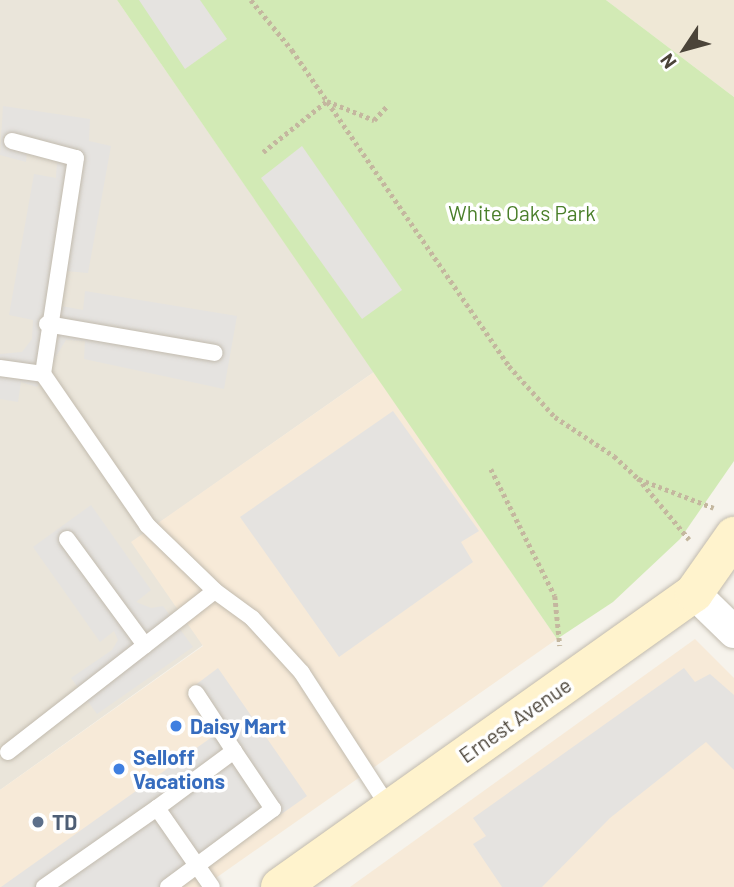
<!DOCTYPE html>
<html>
<head>
<meta charset="utf-8">
<style>
	body { margin:0 }
	#map { position:relative; width:734px; height:887px; overflow:hidden; background:#f6f3ec; font-family:Barlow,sans-serif }
	div>[style] { position:absolute }
	[style*='--x'] { left:calc(var(--x)*1px); top:calc(var(--y)*1px); width:calc(var(--w)*1px); rotate:calc(var(--a)*1deg) }
	.residential>* { inset:0; background:#eae5da }
	.commercial>* { inset:0; background:#f7ead8 }
	.education>* { inset:0; background:#efe8d6 }
	.green>* { inset:0; background:#d2eab5 }
	.parking>* { inset:0; background:#e5e3e0 }
	.path>* { height:4.5px; margin-top:-2.25px; transform-origin:0; background:repeating-linear-gradient(90deg,#c4b79f 0 3.5px,transparent 0 7px) }
	.roads { filter:drop-shadow(0 0 2px #c2bbae) drop-shadow(0 0 2px #c2bbae) }
	.lane>* { height:16px; margin:-8px; padding:0 8px; transform-origin:8px; border-radius:8px; background:#fff }
	.street>* { height:32px; margin:-16px; padding:0 16px; transform-origin:16px; border-radius:16px; background:#fff }
	.secondary>* { height:38px; margin:-19px; padding:0 19px; transform-origin:19px; border-radius:19px; background:#fff3cd }
	.dots>* { width:19px; height:19px; translate:-50% -50%; box-sizing:border-box; border:4px solid #fff; border-radius:50% }
	span { translate:-50% -50%; white-space:nowrap; text-align:center; line-height:1.15; -webkit-text-stroke:7px #fff; paint-order:stroke }
	.park-label { font-size:21px; color:#4a7f2a }
	.street-label { font-size:21px; color:#4b4439 }
	.shop-label { font-size:21px; color:#366cbe; font-weight:700 }
	.left { translate:0 -50%; text-align:left }
	.service-label { font-size:21px; color:#4e5e75; font-weight:700 }
	.north { position:absolute; left:650px; top:14px; width:70px; height:70px; -webkit-text-stroke:5px #fff; paint-order:stroke; rotate:234deg; font-size:19px; font-weight:700; line-height:28px; text-align:center; color:#4b4439 }
	.north::after { content:''; display:block; margin:auto; width:24px; height:32px; background:#4b4439; clip-path:polygon(50% 0,100% 100%,50% 72%,0 100%) }
</style>
</head>
<body>
<div id="map">
	<div class="residential">
		<div style="clip-path:polygon(0 0,117px 0,374px 372px,132px 542px,203px 645px,0 790px)"></div>
	</div>
	<div class="commercial">
		<div style="clip-path:polygon(374px 372px,557px 639px,203px 887px,0 887px,0 790px,203px 646px,131px 542px)"></div>
		<div style="clip-path:polygon(695px 639px,734px 678px,734px 887px,350px 887px)"></div>
	</div>
	<div class="education">
		<div style="clip-path:polygon(606px 0,734px 0,734px 97px)"></div>
	</div>
	<div class="green">
		<div style="clip-path:polygon(117px 0,606px 0,734px 97px,734px 461px,680px 539px,613px 602px,557px 639px)"></div>
	</div>
	<div class="parking">
		<div style="clip-path:polygon(139px 0,200px 0,227px 39px,185px 69px)"></div>
		<div style="clip-path:polygon(3px 106px,90px 119px,89px 141px,111px 146px,88px 273px,66px 271px,61px 306px,83px 310px,85px 291px,237px 316px,224px 389px,84px 359px,85px 341px,66px 340px,37px 387px,21px 382px,18px 402px,0 399px,0 354px,22px 352px,32px 339px,33px 320px,9px 315px,34px 174px,56px 178px,57px 162px,27px 154px,26px 162px,0 155px)"></div>
		<div style="clip-path:polygon(302px 146px,402px 290px,362px 319px,261px 178px)"></div>
		<div style="clip-path:polygon(393px 411px,479px 531px,461px 542px,473px 562px,339px 657px,240px 517px)"></div>
		<div style="clip-path:polygon(91px 505px,151px 590px,136px 602px,151px 608px,163px 606px,193px 647px,97px 714px,71px 678px,112px 650px,118px 640px,114px 631px,100px 642px,33px 547px)"></div>
		<div style="clip-path:polygon(218px 668px,307px 796px,178px 887px,1px 887px,219px 732px,190px 689px)"></div>
		<div style="clip-path:polygon(684px 668px,695px 682px,710px 674px,734px 695px,734px 770px,706px 742px,610px 818px,542px 887px,502px 887px,473px 844px,486px 836px,473px 818px)"></div>
	</div>
	<div class="path">
		<div style="--x:251;--y:0;--w:65;--a:50.6"></div>
		<div style="--x:292;--y:50;--w:383;--a:55.5"></div>
		<div style="--x:509;--y:366;--w:69;--a:48"></div>
		<div style="--x:555;--y:417;--w:71;--a:33.5"></div>
		<div style="--x:614;--y:456;--w:33;--a:43"></div>
		<div style="--x:638;--y:478;--w:80;--a:50.1"></div>
		<div style="--x:263;--y:152;--w:82;--a:-38.6"></div>
		<div style="--x:327;--y:101;--w:51;--a:22"></div>
		<div style="--x:374;--y:120;--w:18;--a:-47"></div>
		<div style="--x:491;--y:469;--w:142;--a:63.3"></div>
		<div style="--x:555;--y:596;--w:50;--a:84.3"></div>
		<div style="--x:639;--y:479;--w:80;--a:21.1"></div>
	</div>
	<div class="roads">
		<div class="lane">
			<div style="--x:12;--y:141;--w:66;--a:14.9"></div>
			<div style="--x:76;--y:158;--w:219;--a:98.7"></div>
			<div style="--x:43;--y:374;--w:183;--a:55.4"></div>
			<div style="--x:147;--y:525;--w:95;--a:44.1"></div>
			<div style="--x:215;--y:591;--w:46;--a:36.1"></div>
			<div style="--x:252;--y:618;--w:74;--a:47.7"></div>
			<div style="--x:302;--y:673;--w:162;--a:57.1"></div>
			<div style="--x:47;--y:324;--w:170;--a:9.8"></div>
			<div style="--x:0;--y:368;--w:43;--a:7.9"></div>
			<div style="--x:67;--y:539;--w:132;--a:53.7"></div>
			<div style="--x:8;--y:752;--w:262;--a:-37.9"></div>
			<div style="--x:157;--y:808;--w:96;--a:-36.5"></div>
			<div style="--x:234;--y:751;--w:69;--a:-123.2"></div>
			<div style="--x:44;--y:887;--w:138;--a:-35"></div>
			<div style="--x:157;--y:808;--w:96;--a:55.2"></div>
			<div style="--x:168;--y:887;--w:131;--a:-36.6"></div>
			<div style="--x:273;--y:809;--w:70;--a:-123.9"></div>
		</div>
		<div class="street">
			<div style="--x:694;--y:593;--w:56;--a:44.3"></div>
		</div>
		<div class="secondary">
			<div style="--x:280;--y:887;--w:508;--a:-35.38"></div>
			<div style="--x:694;--y:593;--w:70;--a:-54.9"></div>
		</div>
	</div>
	<div class="dots">
		<div style="left:176px;top:726px;background:#3f7fe0"></div>
		<div style="left:119px;top:769px;background:#3f7fe0"></div>
		<div style="left:38px;top:822px;background:#5c6f8a"></div>
	</div>
	<div class="park-label">
		<span style="left:522px;top:213px">White Oaks Park</span>
	</div>
	<div class="street-label">
		<span style="left:515px;top:720px;rotate:-35deg">Ernest Avenue</span>
	</div>
	<div class="shop-label">
		<span class="left" style="left:190px;top:726px">Daisy Mart</span>
		<span class="left" style="left:133px;top:769px">Selloff<br>Vacations</span>
	</div>
	<div class="service-label">
		<span class="left" style="left:52px;top:822px">TD</span>
	</div>
	<div class="north">N</div>
</div>
</body>
</html>
